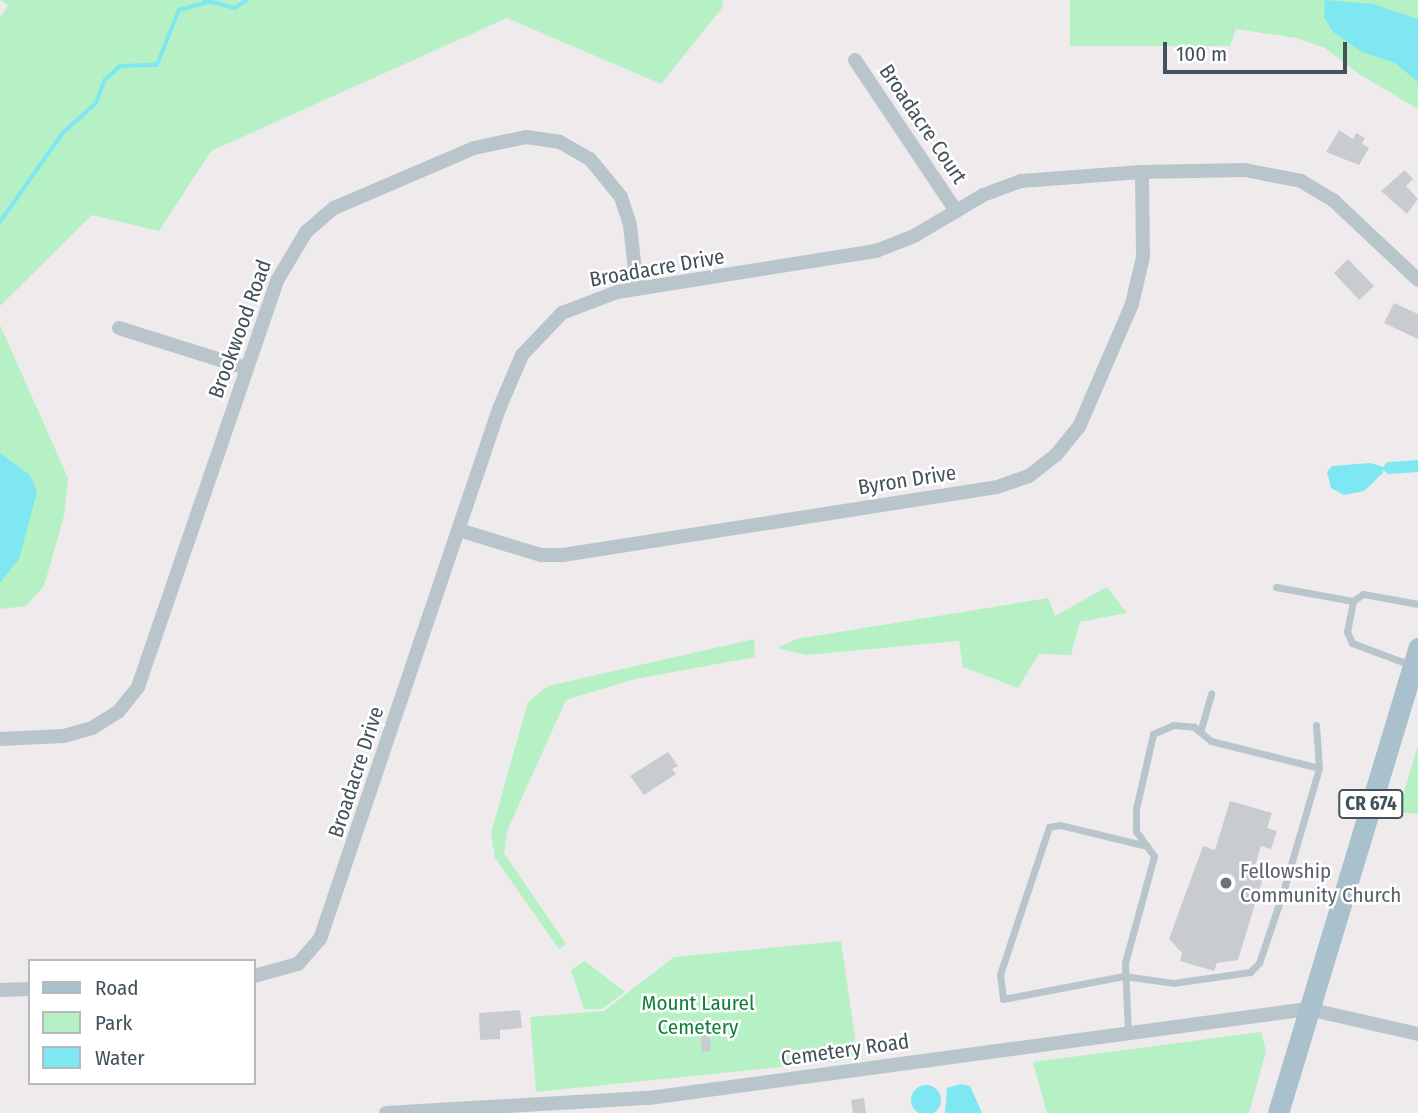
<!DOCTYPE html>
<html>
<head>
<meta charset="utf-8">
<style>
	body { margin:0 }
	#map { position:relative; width:1418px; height:1113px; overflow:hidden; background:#efebec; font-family:"Fira Sans Condensed",sans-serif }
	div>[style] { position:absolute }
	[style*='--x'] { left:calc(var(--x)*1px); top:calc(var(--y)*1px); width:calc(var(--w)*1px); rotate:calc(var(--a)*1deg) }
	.green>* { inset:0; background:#b5f1c5 }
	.water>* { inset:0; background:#7fe7f1 }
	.round { border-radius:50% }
	.stream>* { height:3.5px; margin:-1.75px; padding:0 1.75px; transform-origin:1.75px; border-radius:1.75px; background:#7fe7f1 }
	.canal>* { height:12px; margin:-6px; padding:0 6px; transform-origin:6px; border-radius:6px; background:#7fe7f1 }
	.building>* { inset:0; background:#c8ccd1 }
	.service>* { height:7px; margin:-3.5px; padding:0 3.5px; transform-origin:3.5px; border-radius:3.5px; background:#b8c6cc }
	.minor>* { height:14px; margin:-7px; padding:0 7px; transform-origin:7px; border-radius:7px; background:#b8c6cc }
	.primary>* { height:21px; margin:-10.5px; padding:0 10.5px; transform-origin:10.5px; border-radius:10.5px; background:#a9c0cd }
	.dots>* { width:19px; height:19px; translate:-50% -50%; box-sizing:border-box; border:4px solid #fff; border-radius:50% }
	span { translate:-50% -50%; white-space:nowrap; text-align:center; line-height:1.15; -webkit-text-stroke:5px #fff; paint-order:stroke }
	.shield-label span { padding:2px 5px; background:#fff; border:2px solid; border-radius:5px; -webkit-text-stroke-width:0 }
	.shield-label { font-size:19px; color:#43525a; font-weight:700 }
	.street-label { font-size:21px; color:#43525a }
	.worship-label { font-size:21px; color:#5b616d }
	.left { translate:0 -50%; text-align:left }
	.park-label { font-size:21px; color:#107f3a }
	.legend { position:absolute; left:28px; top:959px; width:228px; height:126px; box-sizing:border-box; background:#fff; border:2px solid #b4babd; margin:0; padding:9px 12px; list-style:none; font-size:21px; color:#43525a }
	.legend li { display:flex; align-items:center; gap:14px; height:35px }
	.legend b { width:35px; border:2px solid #b4babd }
	.scale { position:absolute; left:1163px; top:42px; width:184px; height:32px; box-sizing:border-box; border:4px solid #43525a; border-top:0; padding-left:9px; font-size:21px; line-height:24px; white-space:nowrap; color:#43525a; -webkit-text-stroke:5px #fff; paint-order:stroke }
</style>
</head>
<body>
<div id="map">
	<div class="green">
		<div style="clip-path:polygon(0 0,723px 0,722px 8px,661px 84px,507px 18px,211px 151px,159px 231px,92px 215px,0 306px,0 18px,8px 5px)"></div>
		<div style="clip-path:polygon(1070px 0,1418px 0,1418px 109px,1359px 74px,1325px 48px,1296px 38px,1236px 29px,1230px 46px,1070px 46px)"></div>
		<div style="clip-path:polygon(0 325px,68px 478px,64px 516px,44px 586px,26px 606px,0 609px)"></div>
		<div style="clip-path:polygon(1107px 587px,1127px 613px,1080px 622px,1071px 655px,1039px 654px,1018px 688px,963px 667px,959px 641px,806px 655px,777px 648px,796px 639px,1048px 598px,1055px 616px)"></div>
		<div style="clip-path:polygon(754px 639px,755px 657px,635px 679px,566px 700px,507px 831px,504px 853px,566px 944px,559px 949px,495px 858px,491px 833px,528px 702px,548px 686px)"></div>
		<div style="clip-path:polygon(1418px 745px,1418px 814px,1398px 812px)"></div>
		<div style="clip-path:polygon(841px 941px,858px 1059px,536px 1092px,530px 1017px,604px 1011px,674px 957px)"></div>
		<div style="clip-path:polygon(585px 961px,625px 992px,602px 1009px,584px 1009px,571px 970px)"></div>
		<div style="clip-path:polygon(1261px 1032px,1266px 1051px,1249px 1113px,1047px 1113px,1033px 1062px)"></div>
	</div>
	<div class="water">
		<div style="clip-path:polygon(1325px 0,1373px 4px,1418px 19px,1418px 82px,1395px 63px,1362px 52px,1333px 32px,1324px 17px)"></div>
		<div style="clip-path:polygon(0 453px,30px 475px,37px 492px,19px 559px,0 583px)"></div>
		<div style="clip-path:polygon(1370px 463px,1381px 466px,1383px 473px,1364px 491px,1344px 495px,1331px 488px,1327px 472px,1332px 466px)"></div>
		<div style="clip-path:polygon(961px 1084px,970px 1086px,982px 1113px,945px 1113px,947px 1088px)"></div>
		<div class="round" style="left:911px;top:1085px;width:30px;height:30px"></div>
	</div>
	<div class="stream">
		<div style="--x:205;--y:0;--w:31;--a:15"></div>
		<div style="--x:235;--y:8;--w:14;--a:-34"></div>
		<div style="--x:0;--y:222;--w:108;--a:-54.8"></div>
		<div style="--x:62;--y:134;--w:46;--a:-42.4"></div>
		<div style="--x:96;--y:103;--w:25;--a:-69"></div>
		<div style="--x:105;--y:80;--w:21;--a:-43"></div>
		<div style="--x:120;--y:66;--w:37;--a:-2"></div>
		<div style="--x:157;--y:65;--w:59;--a:-68.2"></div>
		<div style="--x:179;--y:10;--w:30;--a:-15"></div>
		<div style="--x:1379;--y:469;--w:11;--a:-5"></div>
	</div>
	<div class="canal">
		<div style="--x:1390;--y:468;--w:28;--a:-4"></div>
	</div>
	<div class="building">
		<div style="clip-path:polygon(1339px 130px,1353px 139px,1356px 133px,1365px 138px,1362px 144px,1369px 148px,1359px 165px,1326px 152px)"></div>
		<div style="clip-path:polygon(1405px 170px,1413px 179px,1406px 186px,1418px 199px,1407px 214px,1381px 191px)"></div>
		<div style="clip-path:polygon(1348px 259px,1374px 286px,1359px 300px,1334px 273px)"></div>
		<div style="clip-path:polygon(1394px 303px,1418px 314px,1418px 339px,1384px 323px)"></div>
		<div style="clip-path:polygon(668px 752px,678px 766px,672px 769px,676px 774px,644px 795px,630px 776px)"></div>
		<div style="clip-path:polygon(1230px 801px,1272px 813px,1267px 828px,1277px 831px,1271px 849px,1261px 846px,1253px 872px,1264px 875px,1238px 960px,1217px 963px,1214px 971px,1180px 961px,1182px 953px,1169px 939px,1203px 846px,1215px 850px)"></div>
		<div style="clip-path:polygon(520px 1010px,522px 1028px,500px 1030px,500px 1039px,480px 1040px,479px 1013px)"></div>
		<div style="clip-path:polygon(708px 1019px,711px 1051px,702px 1052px,699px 1020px)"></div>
		<div style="clip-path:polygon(864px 1098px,866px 1113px,853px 1113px,851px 1100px)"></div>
	</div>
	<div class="service">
		<div style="--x:1276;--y:587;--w:78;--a:10.3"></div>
		<div style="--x:1411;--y:665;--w:63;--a:-159.6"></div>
		<div style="--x:1352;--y:643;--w:12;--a:-114"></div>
		<div style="--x:1347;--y:632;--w:32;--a:-79"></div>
		<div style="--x:1353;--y:601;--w:12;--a:-35"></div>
		<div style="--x:1363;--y:594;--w:56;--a:10.3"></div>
		<div style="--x:1201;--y:729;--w:37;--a:-74"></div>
		<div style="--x:1147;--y:846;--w:89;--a:-166.4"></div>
		<div style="--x:1060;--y:825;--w:11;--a:170"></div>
		<div style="--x:1049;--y:827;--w:155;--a:108.4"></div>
		<div style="--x:1000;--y:974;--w:25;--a:83"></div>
		<div style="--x:1003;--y:999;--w:123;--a:-10.8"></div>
		<div style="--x:1124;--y:976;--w:49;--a:8.1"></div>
		<div style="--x:1173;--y:983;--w:78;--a:-8.1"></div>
		<div style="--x:1250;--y:972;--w:13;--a:-45"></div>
		<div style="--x:1259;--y:963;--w:75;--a:-71.3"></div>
		<div style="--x:1283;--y:892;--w:129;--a:-73.8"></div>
		<div style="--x:1319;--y:768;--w:43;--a:-94"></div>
		<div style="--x:1128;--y:1033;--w:70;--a:-92.5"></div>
		<div style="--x:1125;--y:963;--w:111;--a:-74.8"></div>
		<div style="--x:1154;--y:856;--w:31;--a:-126"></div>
		<div style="--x:1136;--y:831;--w:22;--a:-90"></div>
		<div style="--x:1136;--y:809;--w:77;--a:-77.2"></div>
		<div style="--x:1153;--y:734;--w:22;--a:-24"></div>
		<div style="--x:1173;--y:725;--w:21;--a:5"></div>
		<div style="--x:1194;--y:727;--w:22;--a:39"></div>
		<div style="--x:1211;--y:741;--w:111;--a:14"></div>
	</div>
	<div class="minor">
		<div style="--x:855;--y:60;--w:182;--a:56.2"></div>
		<div style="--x:119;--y:328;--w:133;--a:17.5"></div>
		<div style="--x:459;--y:530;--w:86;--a:17"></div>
		<div style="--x:541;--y:555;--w:22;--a:0"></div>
		<div style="--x:563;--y:555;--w:439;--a:-8.9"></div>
		<div style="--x:997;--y:487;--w:34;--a:-19"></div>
		<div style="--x:1029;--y:476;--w:34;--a:-38"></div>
		<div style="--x:1056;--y:455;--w:36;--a:-51"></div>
		<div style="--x:1079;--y:427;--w:134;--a:-66.7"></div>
		<div style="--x:1132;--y:304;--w:48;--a:-76.8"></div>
		<div style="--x:1143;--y:257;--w:85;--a:-90.7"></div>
		<div style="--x:0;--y:739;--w:64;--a:-2.7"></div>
		<div style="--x:64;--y:736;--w:29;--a:-16"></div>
		<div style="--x:92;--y:728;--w:31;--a:-32"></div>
		<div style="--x:118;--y:712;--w:32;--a:-51"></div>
		<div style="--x:138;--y:687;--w:431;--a:-71.1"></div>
		<div style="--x:278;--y:279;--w:55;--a:-59.2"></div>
		<div style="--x:306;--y:232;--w:37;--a:-41"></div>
		<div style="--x:334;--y:208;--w:152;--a:-23.2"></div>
		<div style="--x:474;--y:148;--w:53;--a:-11.9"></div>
		<div style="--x:526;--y:137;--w:34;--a:8"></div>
		<div style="--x:560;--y:142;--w:34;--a:30"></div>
		<div style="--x:590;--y:159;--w:49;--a:50.8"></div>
		<div style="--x:621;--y:197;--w:29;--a:72"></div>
		<div style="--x:630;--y:225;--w:64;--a:83.8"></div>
		<div style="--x:254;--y:976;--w:46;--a:-15.3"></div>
		<div style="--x:298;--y:964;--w:33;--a:-49"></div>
		<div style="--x:320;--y:939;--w:559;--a:-71.34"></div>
		<div style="--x:499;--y:409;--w:59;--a:-66.9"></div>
		<div style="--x:522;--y:355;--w:58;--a:-46.4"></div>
		<div style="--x:562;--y:313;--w:59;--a:-20.9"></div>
		<div style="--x:617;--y:292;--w:262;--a:-9"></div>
		<div style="--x:876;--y:251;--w:41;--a:-21.5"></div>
		<div style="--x:914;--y:236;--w:80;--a:-30.7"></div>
		<div style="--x:983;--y:195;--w:40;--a:-20.2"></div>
		<div style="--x:1021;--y:181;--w:121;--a:-4.3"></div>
		<div style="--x:1142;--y:172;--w:103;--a:-1.1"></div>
		<div style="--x:1245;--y:170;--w:57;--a:11.1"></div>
		<div style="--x:1301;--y:181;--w:39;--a:31"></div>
		<div style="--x:1334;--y:201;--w:115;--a:43.2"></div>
		<div style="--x:0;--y:990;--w:30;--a:-2"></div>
		<div style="--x:386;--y:1113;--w:263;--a:-3.3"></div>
		<div style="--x:649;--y:1098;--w:665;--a:-7.69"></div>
		<div style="--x:1308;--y:1009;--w:113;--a:12.8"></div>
	</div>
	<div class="primary">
		<div style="--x:1278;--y:1113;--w:486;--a:-73.2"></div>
	</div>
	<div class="dots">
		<div style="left:1226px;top:883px;background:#6b7280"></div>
	</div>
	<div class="shield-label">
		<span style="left:1371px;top:804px">CR 674</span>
	</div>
	<div class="street-label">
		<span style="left:923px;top:124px;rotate:56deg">Broadacre Court</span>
		<span style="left:657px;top:268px;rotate:-10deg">Broadacre Drive</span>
		<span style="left:240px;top:329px;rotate:-70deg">Brookwood Road</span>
		<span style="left:907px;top:480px;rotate:-9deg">Byron Drive</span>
		<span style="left:356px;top:772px;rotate:-72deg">Broadacre Drive</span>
		<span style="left:845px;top:1050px;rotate:-8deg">Cemetery Road</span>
	</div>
	<div class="worship-label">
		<span class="left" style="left:1240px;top:883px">Fellowship<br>Community Church</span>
	</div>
	<div class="park-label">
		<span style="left:698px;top:1015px">Mount Laurel<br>Cemetery</span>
	</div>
	<ul class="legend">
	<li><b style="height:9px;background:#a9c0cd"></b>Road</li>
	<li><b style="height:19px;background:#b5f1c5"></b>Park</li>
	<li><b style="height:19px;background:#7fe7f1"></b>Water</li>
	</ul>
	<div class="scale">100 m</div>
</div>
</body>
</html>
